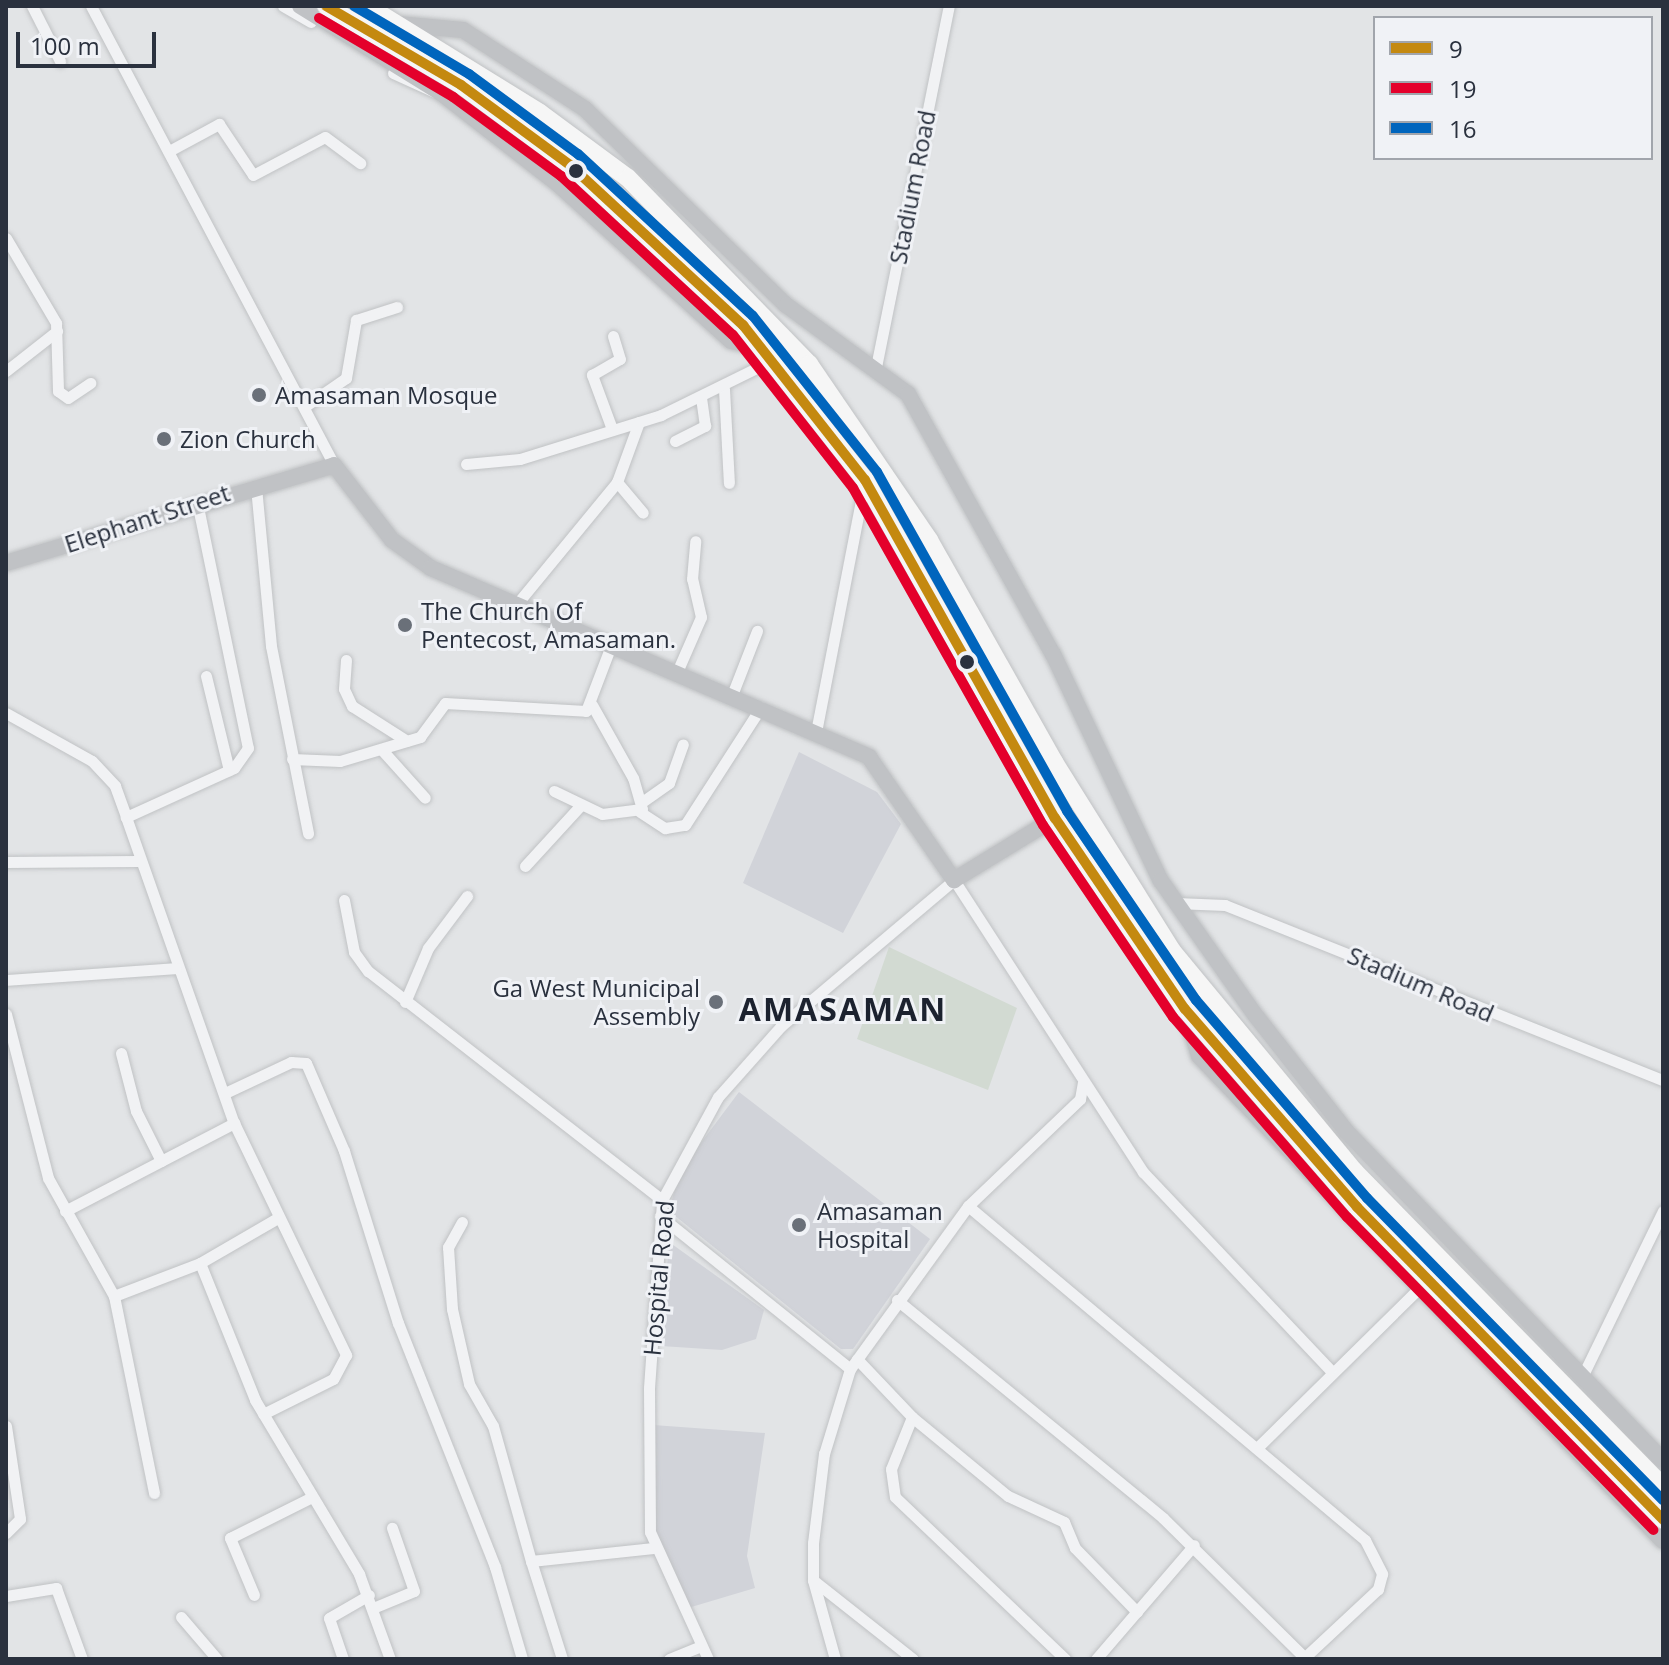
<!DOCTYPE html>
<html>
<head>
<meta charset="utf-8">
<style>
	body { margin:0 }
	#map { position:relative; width:1669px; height:1665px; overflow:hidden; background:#e2e4e6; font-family:"Open Sans",sans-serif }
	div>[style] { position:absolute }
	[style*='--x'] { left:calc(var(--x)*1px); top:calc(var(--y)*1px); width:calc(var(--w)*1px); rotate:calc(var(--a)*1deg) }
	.built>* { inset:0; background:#d1d3d9 }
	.green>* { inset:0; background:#d2dad2 }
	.roads { filter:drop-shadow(0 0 2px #c0c2c4) drop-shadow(0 0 2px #c0c2c4) }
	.minor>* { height:11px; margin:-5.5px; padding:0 5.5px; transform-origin:5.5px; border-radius:5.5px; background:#f1f2f4 }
	.secondary>* { height:16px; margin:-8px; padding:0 8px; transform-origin:8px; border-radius:8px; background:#c0c2c5 }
	.trunk>* { height:18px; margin:-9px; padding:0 9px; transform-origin:9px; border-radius:9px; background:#f6f6f6 }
	.bus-1>* { height:10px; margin:-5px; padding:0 5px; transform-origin:5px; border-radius:5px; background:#c48910 }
	.bus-2>* { height:10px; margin:-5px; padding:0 5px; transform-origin:5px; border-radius:5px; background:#e4002b }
	.bus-3>* { height:10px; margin:-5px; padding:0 5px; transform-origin:5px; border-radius:5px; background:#0065bd }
	.dots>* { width:22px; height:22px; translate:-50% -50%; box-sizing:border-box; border:4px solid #f0f2f6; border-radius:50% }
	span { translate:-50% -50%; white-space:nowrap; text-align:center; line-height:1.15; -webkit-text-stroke:6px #f0f2f6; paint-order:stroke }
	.street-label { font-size:24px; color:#2a313e }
	.poi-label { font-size:24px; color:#2a313e }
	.left { translate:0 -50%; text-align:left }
	.right { translate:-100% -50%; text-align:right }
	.district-label { font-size:32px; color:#1c222f; font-weight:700; letter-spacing:2px }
	.frame { position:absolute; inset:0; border:8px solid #2a313e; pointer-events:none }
	.legend { position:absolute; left:1373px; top:16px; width:280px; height:144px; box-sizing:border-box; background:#f0f2f6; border:2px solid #a1a5ac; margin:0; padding:10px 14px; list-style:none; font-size:24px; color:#2a313e }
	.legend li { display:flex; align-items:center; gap:16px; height:40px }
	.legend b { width:40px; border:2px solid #a1a5ac }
	.scale { position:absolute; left:16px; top:32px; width:140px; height:36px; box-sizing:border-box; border:4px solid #2a313e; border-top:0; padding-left:10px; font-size:24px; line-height:28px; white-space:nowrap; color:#2a313e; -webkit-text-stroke:6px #f0f2f6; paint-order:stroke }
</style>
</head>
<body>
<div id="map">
	<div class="built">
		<div style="clip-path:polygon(799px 752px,877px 792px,901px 824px,843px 933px,743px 883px)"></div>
		<div style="clip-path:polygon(739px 1092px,930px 1239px,853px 1349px,841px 1349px,669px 1211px,680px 1171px)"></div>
		<div style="clip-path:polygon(669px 1242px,764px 1310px,756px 1339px,722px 1350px,661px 1346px)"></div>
		<div style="clip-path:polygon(653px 1425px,765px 1433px,747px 1556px,755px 1588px,688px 1608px,653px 1533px)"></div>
	</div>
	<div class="green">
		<div style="clip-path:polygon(889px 947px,1017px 1008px,988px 1090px,857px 1039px)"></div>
	</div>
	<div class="roads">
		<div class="minor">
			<div style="--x:32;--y:6;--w:62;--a:63"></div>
			<div style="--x:91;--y:6;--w:519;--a:62.1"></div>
			<div style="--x:283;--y:6;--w:32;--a:30"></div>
			<div style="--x:393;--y:73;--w:46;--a:24.3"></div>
			<div style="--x:169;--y:151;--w:57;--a:-28.4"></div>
			<div style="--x:219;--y:124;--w:61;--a:56.3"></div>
			<div style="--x:253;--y:175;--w:81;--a:-27.8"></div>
			<div style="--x:325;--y:137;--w:44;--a:36.6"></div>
			<div style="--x:6;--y:238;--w:99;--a:59.5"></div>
			<div style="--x:56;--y:323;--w:68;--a:88.3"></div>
			<div style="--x:58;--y:391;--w:12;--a:35"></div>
			<div style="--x:68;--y:398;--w:27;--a:-34"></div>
			<div style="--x:876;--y:367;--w:368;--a:-78.6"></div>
			<div style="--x:6;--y:371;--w:65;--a:-38.1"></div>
			<div style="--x:724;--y:389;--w:94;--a:87"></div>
			<div style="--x:304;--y:407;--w:51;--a:-34.6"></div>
			<div style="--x:346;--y:378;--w:59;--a:-80.2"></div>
			<div style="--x:356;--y:320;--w:43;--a:-17.6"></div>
			<div style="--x:612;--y:429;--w:58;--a:-110.3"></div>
			<div style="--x:592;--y:375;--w:32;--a:-30"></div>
			<div style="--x:620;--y:359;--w:24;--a:-107"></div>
			<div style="--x:675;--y:441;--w:34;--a:-27"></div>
			<div style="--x:705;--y:426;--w:28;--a:-98"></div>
			<div style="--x:466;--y:464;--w:54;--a:-5.3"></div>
			<div style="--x:520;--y:459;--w:148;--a:-17.3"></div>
			<div style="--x:661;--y:415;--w:125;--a:-26.2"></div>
			<div style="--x:617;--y:482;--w:40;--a:50"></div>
			<div style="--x:256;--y:487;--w:160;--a:84.6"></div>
			<div style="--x:271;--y:646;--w:191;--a:78.8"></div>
			<div style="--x:197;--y:502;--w:251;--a:78.3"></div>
			<div style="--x:248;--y:748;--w:24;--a:125"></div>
			<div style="--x:234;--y:768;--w:119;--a:155.6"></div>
			<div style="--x:126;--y:817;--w:324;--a:70.6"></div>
			<div style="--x:234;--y:1123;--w:258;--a:64.2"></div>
			<div style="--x:346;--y:1355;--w:27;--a:118"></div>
			<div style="--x:333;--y:1379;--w:78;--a:153.4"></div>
			<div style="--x:516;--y:605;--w:159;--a:-50.6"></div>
			<div style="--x:617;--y:482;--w:64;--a:-69.9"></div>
			<div style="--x:346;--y:660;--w:29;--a:94"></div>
			<div style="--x:344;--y:689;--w:19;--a:65"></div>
			<div style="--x:352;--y:706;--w:65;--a:32.5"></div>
			<div style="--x:677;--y:672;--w:60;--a:-66.4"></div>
			<div style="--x:701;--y:617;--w:39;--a:-103"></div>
			<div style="--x:692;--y:579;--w:38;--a:-85"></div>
			<div style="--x:206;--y:676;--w:97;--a:76.3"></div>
			<div style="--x:732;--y:695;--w:69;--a:-68.7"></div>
			<div style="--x:6;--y:713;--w:98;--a:29.2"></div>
			<div style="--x:92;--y:761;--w:34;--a:47"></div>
			<div style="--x:115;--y:786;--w:33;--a:70"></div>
			<div style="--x:816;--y:732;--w:256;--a:-79"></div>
			<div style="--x:382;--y:750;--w:64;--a:48.1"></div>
			<div style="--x:292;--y:759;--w:48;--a:2.4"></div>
			<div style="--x:340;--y:761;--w:84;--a:-16.7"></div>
			<div style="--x:420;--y:737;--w:42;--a:-53.7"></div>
			<div style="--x:445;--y:703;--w:141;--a:3.2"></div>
			<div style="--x:586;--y:711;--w:73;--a:-69.1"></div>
			<div style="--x:554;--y:791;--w:53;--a:25.6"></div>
			<div style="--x:602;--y:814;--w:40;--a:-7.1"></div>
			<div style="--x:642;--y:809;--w:32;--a:-106"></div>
			<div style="--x:633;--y:778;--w:84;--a:-119.3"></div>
			<div style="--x:642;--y:802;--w:33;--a:-35"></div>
			<div style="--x:669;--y:783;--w:41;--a:-70.3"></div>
			<div style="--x:640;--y:812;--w:30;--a:33"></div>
			<div style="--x:665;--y:828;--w:20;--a:-9"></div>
			<div style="--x:685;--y:825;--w:140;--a:-57.2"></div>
			<div style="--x:6;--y:862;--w:131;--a:-0.4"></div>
			<div style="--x:525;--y:866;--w:80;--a:-47.5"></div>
			<div style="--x:344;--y:900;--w:53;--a:79.1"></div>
			<div style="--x:354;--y:952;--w:24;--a:54"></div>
			<div style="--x:368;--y:971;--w:373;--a:37.9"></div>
			<div style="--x:1176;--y:903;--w:49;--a:2.3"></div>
			<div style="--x:1225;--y:905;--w:472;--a:21.8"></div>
			<div style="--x:6;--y:980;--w:170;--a:-4"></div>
			<div style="--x:405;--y:1002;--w:59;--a:-66.9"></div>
			<div style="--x:428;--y:948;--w:65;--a:-53.1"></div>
			<div style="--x:6;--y:1014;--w:169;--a:75.6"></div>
			<div style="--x:48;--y:1178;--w:135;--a:60.8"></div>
			<div style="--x:114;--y:1296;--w:201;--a:78.5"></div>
			<div style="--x:121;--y:1053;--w:60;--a:75.5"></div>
			<div style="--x:136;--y:1111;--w:56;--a:63.4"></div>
			<div style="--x:225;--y:1093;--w:73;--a:-25.2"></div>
			<div style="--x:291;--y:1062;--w:15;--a:4"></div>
			<div style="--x:306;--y:1063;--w:96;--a:66.6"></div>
			<div style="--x:344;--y:1151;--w:180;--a:72.6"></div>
			<div style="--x:398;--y:1323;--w:263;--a:68.3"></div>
			<div style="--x:495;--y:1567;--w:96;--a:73.6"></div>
			<div style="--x:968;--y:1206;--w:519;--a:40.07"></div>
			<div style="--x:1365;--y:1540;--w:38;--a:63"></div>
			<div style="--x:1382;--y:1574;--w:16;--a:105"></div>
			<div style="--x:1378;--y:1589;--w:103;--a:137"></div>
			<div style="--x:65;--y:1211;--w:191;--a:-27.5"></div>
			<div style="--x:660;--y:1216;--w:244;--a:38.8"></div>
			<div style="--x:462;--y:1222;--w:29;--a:119"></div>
			<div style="--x:448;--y:1247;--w:62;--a:86.3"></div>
			<div style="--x:452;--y:1309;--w:77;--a:77.2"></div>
			<div style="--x:469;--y:1384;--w:48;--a:60.3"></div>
			<div style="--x:493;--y:1426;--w:140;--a:74.3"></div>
			<div style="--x:531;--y:1561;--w:123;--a:-6.1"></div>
			<div style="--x:200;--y:1263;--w:148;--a:68.1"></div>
			<div style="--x:255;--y:1400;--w:203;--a:59.1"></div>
			<div style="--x:359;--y:1574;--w:90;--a:70"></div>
			<div style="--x:114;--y:1296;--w:92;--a:-21"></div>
			<div style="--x:200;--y:1263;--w:88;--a:-30.1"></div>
			<div style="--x:897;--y:1300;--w:344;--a:39.3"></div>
			<div style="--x:1163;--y:1518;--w:198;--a:44.6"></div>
			<div style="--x:857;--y:1359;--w:80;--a:46.5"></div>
			<div style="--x:912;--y:1417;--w:56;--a:112"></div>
			<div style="--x:891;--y:1469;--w:28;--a:82"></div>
			<div style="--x:895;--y:1497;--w:235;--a:43.6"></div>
			<div style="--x:1582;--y:1377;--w:185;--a:-64"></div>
			<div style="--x:912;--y:1417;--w:124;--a:39.5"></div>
			<div style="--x:1008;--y:1496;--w:62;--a:24.9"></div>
			<div style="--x:1064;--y:1522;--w:28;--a:67"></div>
			<div style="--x:1075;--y:1548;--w:89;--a:45.9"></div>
			<div style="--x:6;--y:1426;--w:94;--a:81.4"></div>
			<div style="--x:20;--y:1519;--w:20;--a:135"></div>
			<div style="--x:1260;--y:1445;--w:225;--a:-44.6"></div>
			<div style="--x:531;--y:1561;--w:103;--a:72.4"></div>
			<div style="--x:813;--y:1580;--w:127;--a:38.3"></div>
			<div style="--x:254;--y:1595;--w:62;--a:-112.8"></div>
			<div style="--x:230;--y:1538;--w:92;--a:-26.6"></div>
			<div style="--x:6;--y:1596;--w:51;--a:-9.1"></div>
			<div style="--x:56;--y:1588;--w:76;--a:69.9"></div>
			<div style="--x:373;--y:1608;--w:44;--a:-22.5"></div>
			<div style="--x:414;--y:1591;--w:67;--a:-109.2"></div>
			<div style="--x:181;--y:1617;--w:55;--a:49.4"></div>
			<div style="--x:343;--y:1659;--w:43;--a:-108.9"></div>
			<div style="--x:329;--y:1618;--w:46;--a:-29.9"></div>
			<div style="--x:669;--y:1659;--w:35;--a:-22"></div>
			<div style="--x:708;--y:1659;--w:140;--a:-114.5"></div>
			<div style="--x:650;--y:1532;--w:144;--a:-90.4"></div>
			<div style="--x:649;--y:1388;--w:188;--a:-86"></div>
			<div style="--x:662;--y:1200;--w:117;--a:-61.5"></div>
			<div style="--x:718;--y:1097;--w:95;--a:-48.4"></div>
			<div style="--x:781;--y:1026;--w:226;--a:-40.2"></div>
			<div style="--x:954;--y:880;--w:348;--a:57.1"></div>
			<div style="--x:1143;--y:1172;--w:272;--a:46.6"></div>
			<div style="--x:835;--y:1659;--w:82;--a:-105.6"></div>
			<div style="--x:813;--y:1580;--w:37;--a:-90"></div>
			<div style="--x:813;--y:1543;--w:90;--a:-83"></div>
			<div style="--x:824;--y:1454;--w:89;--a:-73"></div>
			<div style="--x:850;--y:1369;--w:201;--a:-54.1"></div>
			<div style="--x:968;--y:1206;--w:155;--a:-43.7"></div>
			<div style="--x:1080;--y:1099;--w:17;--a:-80"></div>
			<div style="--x:1096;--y:1659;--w:150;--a:-49.3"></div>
		</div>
		<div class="secondary">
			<div style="--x:300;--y:6;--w:166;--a:31.7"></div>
			<div style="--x:441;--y:93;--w:150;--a:37.9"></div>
			<div style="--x:559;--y:185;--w:232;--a:42.2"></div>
			<div style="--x:731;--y:341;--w:33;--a:12"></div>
			<div style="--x:398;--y:24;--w:65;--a:5.3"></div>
			<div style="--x:463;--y:30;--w:145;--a:32.9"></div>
			<div style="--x:585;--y:109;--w:281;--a:44.3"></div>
			<div style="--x:786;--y:305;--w:151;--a:36.1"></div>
			<div style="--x:908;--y:394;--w:298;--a:60.9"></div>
			<div style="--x:1053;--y:654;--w:251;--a:64.6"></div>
			<div style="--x:1161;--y:881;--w:165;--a:54.9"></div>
			<div style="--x:1256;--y:1016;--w:147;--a:51.9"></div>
			<div style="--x:1347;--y:1132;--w:455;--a:46.1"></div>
			<div style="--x:6;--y:563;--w:342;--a:-16.6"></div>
			<div style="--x:334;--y:465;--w:95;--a:52.3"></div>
			<div style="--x:392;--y:540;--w:48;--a:35.7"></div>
			<div style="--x:431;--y:568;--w:477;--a:23.3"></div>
			<div style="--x:869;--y:757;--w:150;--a:55.4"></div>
			<div style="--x:954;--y:880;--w:119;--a:-31.5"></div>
			<div style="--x:1185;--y:1010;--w:48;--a:73.1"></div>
			<div style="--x:1199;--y:1056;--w:671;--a:46.27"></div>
		</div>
		<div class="trunk">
			<div style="--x:326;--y:6;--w:156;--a:30.3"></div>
			<div style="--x:461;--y:85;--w:135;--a:36.3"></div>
			<div style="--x:570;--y:165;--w:236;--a:42.8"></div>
			<div style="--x:743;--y:325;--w:197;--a:51.8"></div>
			<div style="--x:865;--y:480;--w:388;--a:60.7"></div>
			<div style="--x:1055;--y:818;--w:231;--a:55.8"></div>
			<div style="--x:1185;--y:1009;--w:262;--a:49"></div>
			<div style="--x:1357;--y:1207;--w:438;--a:45.6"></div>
			<div style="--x:367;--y:6;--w:203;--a:31.7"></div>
			<div style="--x:540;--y:113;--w:109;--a:36.5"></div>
			<div style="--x:628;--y:178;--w:260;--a:45.8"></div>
			<div style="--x:809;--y:364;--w:213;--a:55.7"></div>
			<div style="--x:929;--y:540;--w:255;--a:60.6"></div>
			<div style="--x:1054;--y:762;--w:223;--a:58"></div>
			<div style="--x:1172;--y:951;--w:286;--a:50.4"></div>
			<div style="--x:1354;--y:1171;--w:441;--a:45.6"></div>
		</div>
	</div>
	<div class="bus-1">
		<div style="--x:326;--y:6;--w:156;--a:30.3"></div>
		<div style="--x:461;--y:85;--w:135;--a:36.3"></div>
		<div style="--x:570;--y:165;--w:236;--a:42.8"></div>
		<div style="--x:743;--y:325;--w:197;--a:51.8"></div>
		<div style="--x:865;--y:480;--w:388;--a:60.7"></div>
		<div style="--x:1055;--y:818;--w:231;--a:55.8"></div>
		<div style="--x:1185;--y:1009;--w:262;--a:49"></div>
		<div style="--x:1357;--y:1207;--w:438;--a:45.6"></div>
	</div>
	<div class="bus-2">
		<div style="--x:319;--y:18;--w:156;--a:30.5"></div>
		<div style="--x:453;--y:97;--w:134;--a:36.2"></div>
		<div style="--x:561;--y:176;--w:234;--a:42.8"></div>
		<div style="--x:733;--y:335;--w:194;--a:51.9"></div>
		<div style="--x:853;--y:488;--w:387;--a:60.6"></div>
		<div style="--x:1043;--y:825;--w:232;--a:55.9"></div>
		<div style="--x:1173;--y:1017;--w:265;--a:49"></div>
		<div style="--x:1347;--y:1217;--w:438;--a:45.6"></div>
	</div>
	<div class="bus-3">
		<div style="--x:354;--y:6;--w:134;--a:30.6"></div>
		<div style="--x:469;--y:74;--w:135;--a:36.3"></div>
		<div style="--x:578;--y:154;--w:238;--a:42.8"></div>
		<div style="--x:753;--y:316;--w:199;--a:51.5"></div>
		<div style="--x:877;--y:472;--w:389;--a:60.7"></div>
		<div style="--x:1067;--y:811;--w:229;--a:55.7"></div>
		<div style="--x:1196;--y:1000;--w:262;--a:49.2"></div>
		<div style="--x:1367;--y:1198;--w:423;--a:45.6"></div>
	</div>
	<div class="dots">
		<div style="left:576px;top:171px;background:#2a313e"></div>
		<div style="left:259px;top:395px;background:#6a7079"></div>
		<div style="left:164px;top:439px;background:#6a7079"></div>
		<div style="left:405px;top:625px;background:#6a7079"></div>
		<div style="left:967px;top:662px;background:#2a313e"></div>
		<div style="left:716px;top:1002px;background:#6a7079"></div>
		<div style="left:799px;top:1225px;background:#6a7079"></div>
	</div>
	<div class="street-label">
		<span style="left:912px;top:187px;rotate:-79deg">Stadium Road</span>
		<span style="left:147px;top:518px;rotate:-18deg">Elephant Street</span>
		<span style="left:1421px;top:984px;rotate:23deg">Stadium Road</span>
		<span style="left:658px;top:1278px;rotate:-85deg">Hospital Road</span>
	</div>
	<div class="poi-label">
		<span class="left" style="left:275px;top:395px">Amasaman Mosque</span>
		<span class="left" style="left:180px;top:439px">Zion Church</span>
		<span class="left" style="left:421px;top:625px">The Church Of<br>Pentecost, Amasaman.</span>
		<span class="right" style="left:700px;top:1002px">Ga West Municipal<br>Assembly</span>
		<span class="left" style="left:817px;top:1225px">Amasaman<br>Hospital</span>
	</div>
	<div class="district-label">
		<span style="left:843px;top:1009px">AMASAMAN</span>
	</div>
	<div class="frame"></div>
	<ul class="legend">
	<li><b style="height:10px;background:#c48910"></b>9</li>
	<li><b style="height:10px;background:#e4002b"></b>19</li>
	<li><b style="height:10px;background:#0065bd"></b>16</li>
	</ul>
	<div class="scale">100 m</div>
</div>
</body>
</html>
